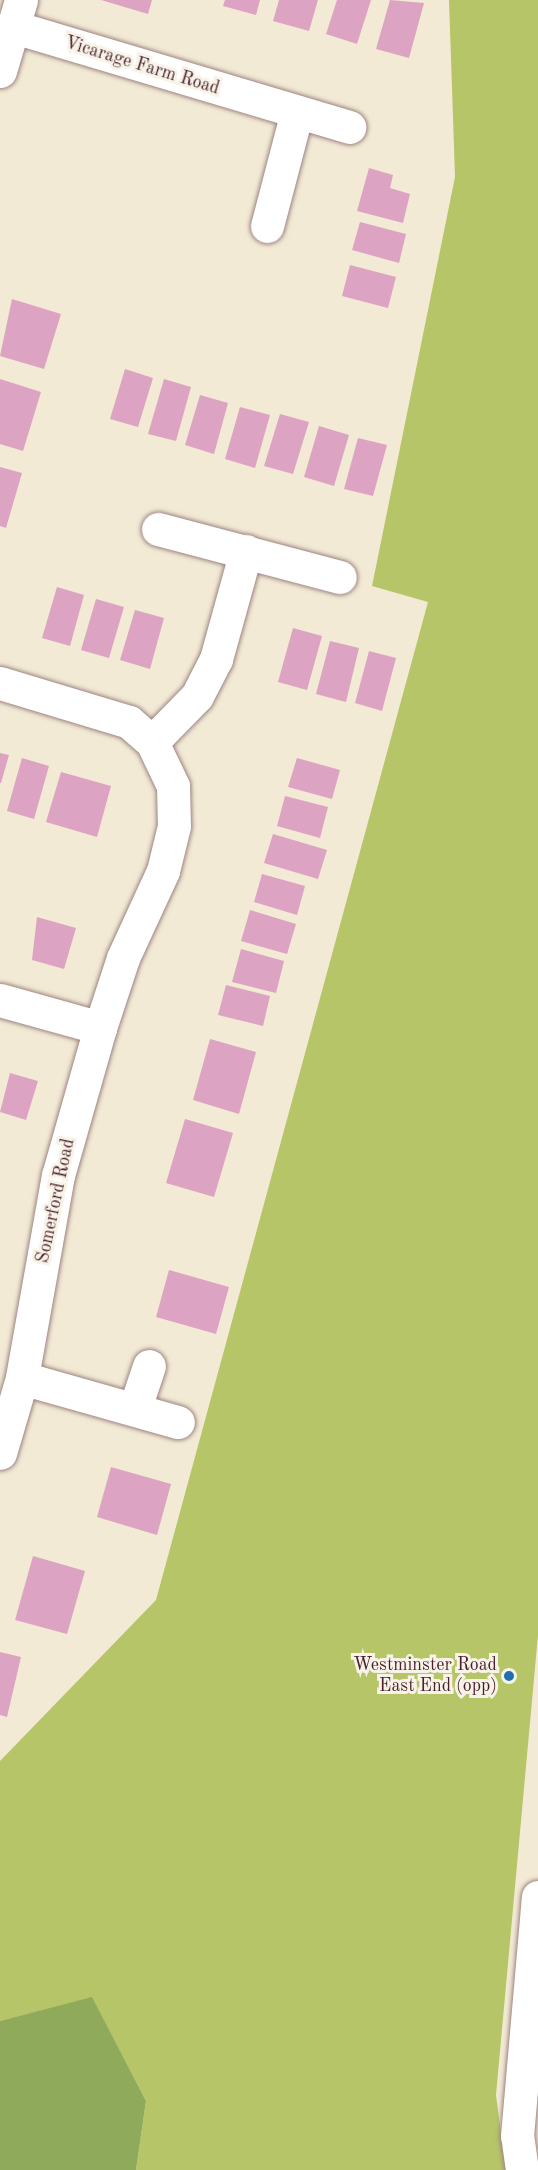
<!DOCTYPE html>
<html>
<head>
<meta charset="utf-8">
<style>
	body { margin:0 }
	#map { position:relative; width:538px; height:2170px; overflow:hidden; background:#f2ead5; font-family:"Old Standard TT",serif }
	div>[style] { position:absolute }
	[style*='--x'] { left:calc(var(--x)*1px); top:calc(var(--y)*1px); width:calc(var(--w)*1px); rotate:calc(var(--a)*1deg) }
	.green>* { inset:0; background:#b6c568 }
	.forest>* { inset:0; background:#90aa5c }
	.building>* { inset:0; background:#dda3c2 }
	.roads { filter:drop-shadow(0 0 2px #9e8480) drop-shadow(0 0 2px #9e8480) }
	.minor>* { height:33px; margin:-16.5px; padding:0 16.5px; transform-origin:16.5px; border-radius:16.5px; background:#fff }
	.dots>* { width:16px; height:16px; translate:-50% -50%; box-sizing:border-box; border:3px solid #f7f3e8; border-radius:50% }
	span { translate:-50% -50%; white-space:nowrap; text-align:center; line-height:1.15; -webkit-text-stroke:6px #f7f3e8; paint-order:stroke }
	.street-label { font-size:18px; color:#4a1f2b }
	.poi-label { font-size:18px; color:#4a1f2b }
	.right { translate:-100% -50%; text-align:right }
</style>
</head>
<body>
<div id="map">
	<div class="green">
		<div style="clip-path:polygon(449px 0,538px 0,538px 1635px,496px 2095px,506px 2170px,136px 2170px,146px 2101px,92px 1998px,0 2021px,0 1761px,156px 1600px,428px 602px,372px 586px,455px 177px)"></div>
	</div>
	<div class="forest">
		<div style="clip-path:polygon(92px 1997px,146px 2101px,136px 2170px,0 2170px,0 2021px)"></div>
	</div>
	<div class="building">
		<div style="clip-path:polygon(101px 0,152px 0,148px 14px)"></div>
		<div style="clip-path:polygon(225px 0,260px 0,256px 15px,223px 6px)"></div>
		<div style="clip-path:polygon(279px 0,318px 0,309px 31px,273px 21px)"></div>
		<div style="clip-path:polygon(337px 0,371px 0,357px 44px,326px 34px)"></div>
		<div style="clip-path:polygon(390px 0,424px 3px,409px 58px,376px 49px)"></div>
		<div style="clip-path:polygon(369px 168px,393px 175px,390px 188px,410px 194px,403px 223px,357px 211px)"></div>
		<div style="clip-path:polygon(360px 222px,406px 234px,399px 263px,352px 250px)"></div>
		<div style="clip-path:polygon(350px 265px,396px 277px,388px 308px,342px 296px)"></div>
		<div style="clip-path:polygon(12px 299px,61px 314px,44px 369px,0 356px)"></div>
		<div style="clip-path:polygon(125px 369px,153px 378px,138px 427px,110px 419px)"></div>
		<div style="clip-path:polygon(0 379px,41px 392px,23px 451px,0 444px)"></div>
		<div style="clip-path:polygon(164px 379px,191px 387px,176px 441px,148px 434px)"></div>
		<div style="clip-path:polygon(200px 395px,228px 403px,214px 454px,185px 445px)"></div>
		<div style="clip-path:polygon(240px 407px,270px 415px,255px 468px,225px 459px)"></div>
		<div style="clip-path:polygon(280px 414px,309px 422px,293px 474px,264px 466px)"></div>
		<div style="clip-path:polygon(319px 426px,349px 435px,334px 486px,304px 477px)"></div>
		<div style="clip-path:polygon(358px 438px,387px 445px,373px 496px,344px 489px)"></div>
		<div style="clip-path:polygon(0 467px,22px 473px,6px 528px,0 526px)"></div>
		<div style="clip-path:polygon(57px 587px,84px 595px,70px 646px,42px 638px)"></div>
		<div style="clip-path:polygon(96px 599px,124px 607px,109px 658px,81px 650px)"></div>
		<div style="clip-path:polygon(135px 610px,164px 618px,150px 669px,120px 660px)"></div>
		<div style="clip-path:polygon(293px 628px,322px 636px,307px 690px,278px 682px)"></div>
		<div style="clip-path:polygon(330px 641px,359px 648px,346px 702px,316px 694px)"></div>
		<div style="clip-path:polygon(369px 651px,396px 658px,382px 711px,355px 703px)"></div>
		<div style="clip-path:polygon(0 753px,9px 755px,1px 783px,0 783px)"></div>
		<div style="clip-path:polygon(22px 758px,49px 766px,34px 819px,7px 811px)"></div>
		<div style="clip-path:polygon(297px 758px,340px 770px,332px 799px,288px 787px)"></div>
		<div style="clip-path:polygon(61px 772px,111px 786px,97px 837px,46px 822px)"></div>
		<div style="clip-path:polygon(285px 796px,328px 807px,320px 838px,277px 826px)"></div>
		<div style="clip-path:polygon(273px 834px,327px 850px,318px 879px,264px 863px)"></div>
		<div style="clip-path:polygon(262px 874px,305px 886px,297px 915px,254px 902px)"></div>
		<div style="clip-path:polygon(250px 910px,296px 924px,287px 954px,241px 941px)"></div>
		<div style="clip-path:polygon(37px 917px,76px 928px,64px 969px,32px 960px)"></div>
		<div style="clip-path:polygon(241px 949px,284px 961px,276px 993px,232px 982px)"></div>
		<div style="clip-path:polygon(226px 985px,270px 996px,263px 1026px,218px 1015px)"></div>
		<div style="clip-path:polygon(210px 1039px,256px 1052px,239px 1114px,193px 1100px)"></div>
		<div style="clip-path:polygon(10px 1073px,38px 1081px,26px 1120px,0 1112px)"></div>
		<div style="clip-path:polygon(185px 1119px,233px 1133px,214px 1197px,166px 1183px)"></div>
		<div style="clip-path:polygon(169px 1270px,229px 1287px,216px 1334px,156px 1317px)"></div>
		<div style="clip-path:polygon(111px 1467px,171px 1484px,157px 1535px,97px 1517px)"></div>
		<div style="clip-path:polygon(33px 1556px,85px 1571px,67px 1634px,15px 1620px)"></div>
		<div style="clip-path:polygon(0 1652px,21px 1657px,7px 1717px,0 1715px)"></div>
	</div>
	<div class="roads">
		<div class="minor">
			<div style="--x:14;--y:27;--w:350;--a:16.6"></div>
			<div style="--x:0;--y:71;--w:74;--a:-73.5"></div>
			<div style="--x:267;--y:226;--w:118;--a:-75.3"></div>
			<div style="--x:158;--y:529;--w:188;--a:14.8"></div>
			<div style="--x:0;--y:683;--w:135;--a:16.8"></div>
			<div style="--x:129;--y:722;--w:30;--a:41"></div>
			<div style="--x:152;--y:742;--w:49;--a:64.5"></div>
			<div style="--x:173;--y:786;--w:40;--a:88.6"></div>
			<div style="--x:174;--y:826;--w:46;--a:103.7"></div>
			<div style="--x:163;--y:871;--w:96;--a:114.7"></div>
			<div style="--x:123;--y:958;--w:74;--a:108.2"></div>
			<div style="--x:100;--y:1028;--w:153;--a:105.9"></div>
			<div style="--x:58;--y:1175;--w:206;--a:100.1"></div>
			<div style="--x:22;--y:1378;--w:78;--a:106.3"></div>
			<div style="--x:152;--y:742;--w:64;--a:-45.6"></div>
			<div style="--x:197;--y:696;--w:42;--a:-62.8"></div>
			<div style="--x:216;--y:659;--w:112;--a:-74.5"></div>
			<div style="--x:0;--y:1000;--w:104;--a:15.6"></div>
			<div style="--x:22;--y:1378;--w:162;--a:15.8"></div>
			<div style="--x:136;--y:1405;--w:41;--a:-71.6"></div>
			<div style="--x:522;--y:2170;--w:34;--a:-98"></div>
			<div style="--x:517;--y:2136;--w:240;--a:-85"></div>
		</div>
	</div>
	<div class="dots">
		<div style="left:509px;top:1676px;background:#1f6fb2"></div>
	</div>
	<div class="street-label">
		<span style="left:142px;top:66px;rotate:17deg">Vicarage Farm Road</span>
		<span style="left:56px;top:1201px;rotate:-78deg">Somerford Road</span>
	</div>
	<div class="poi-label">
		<span class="right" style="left:497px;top:1676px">Westminster Road<br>East End (opp)</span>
	</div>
</div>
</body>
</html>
